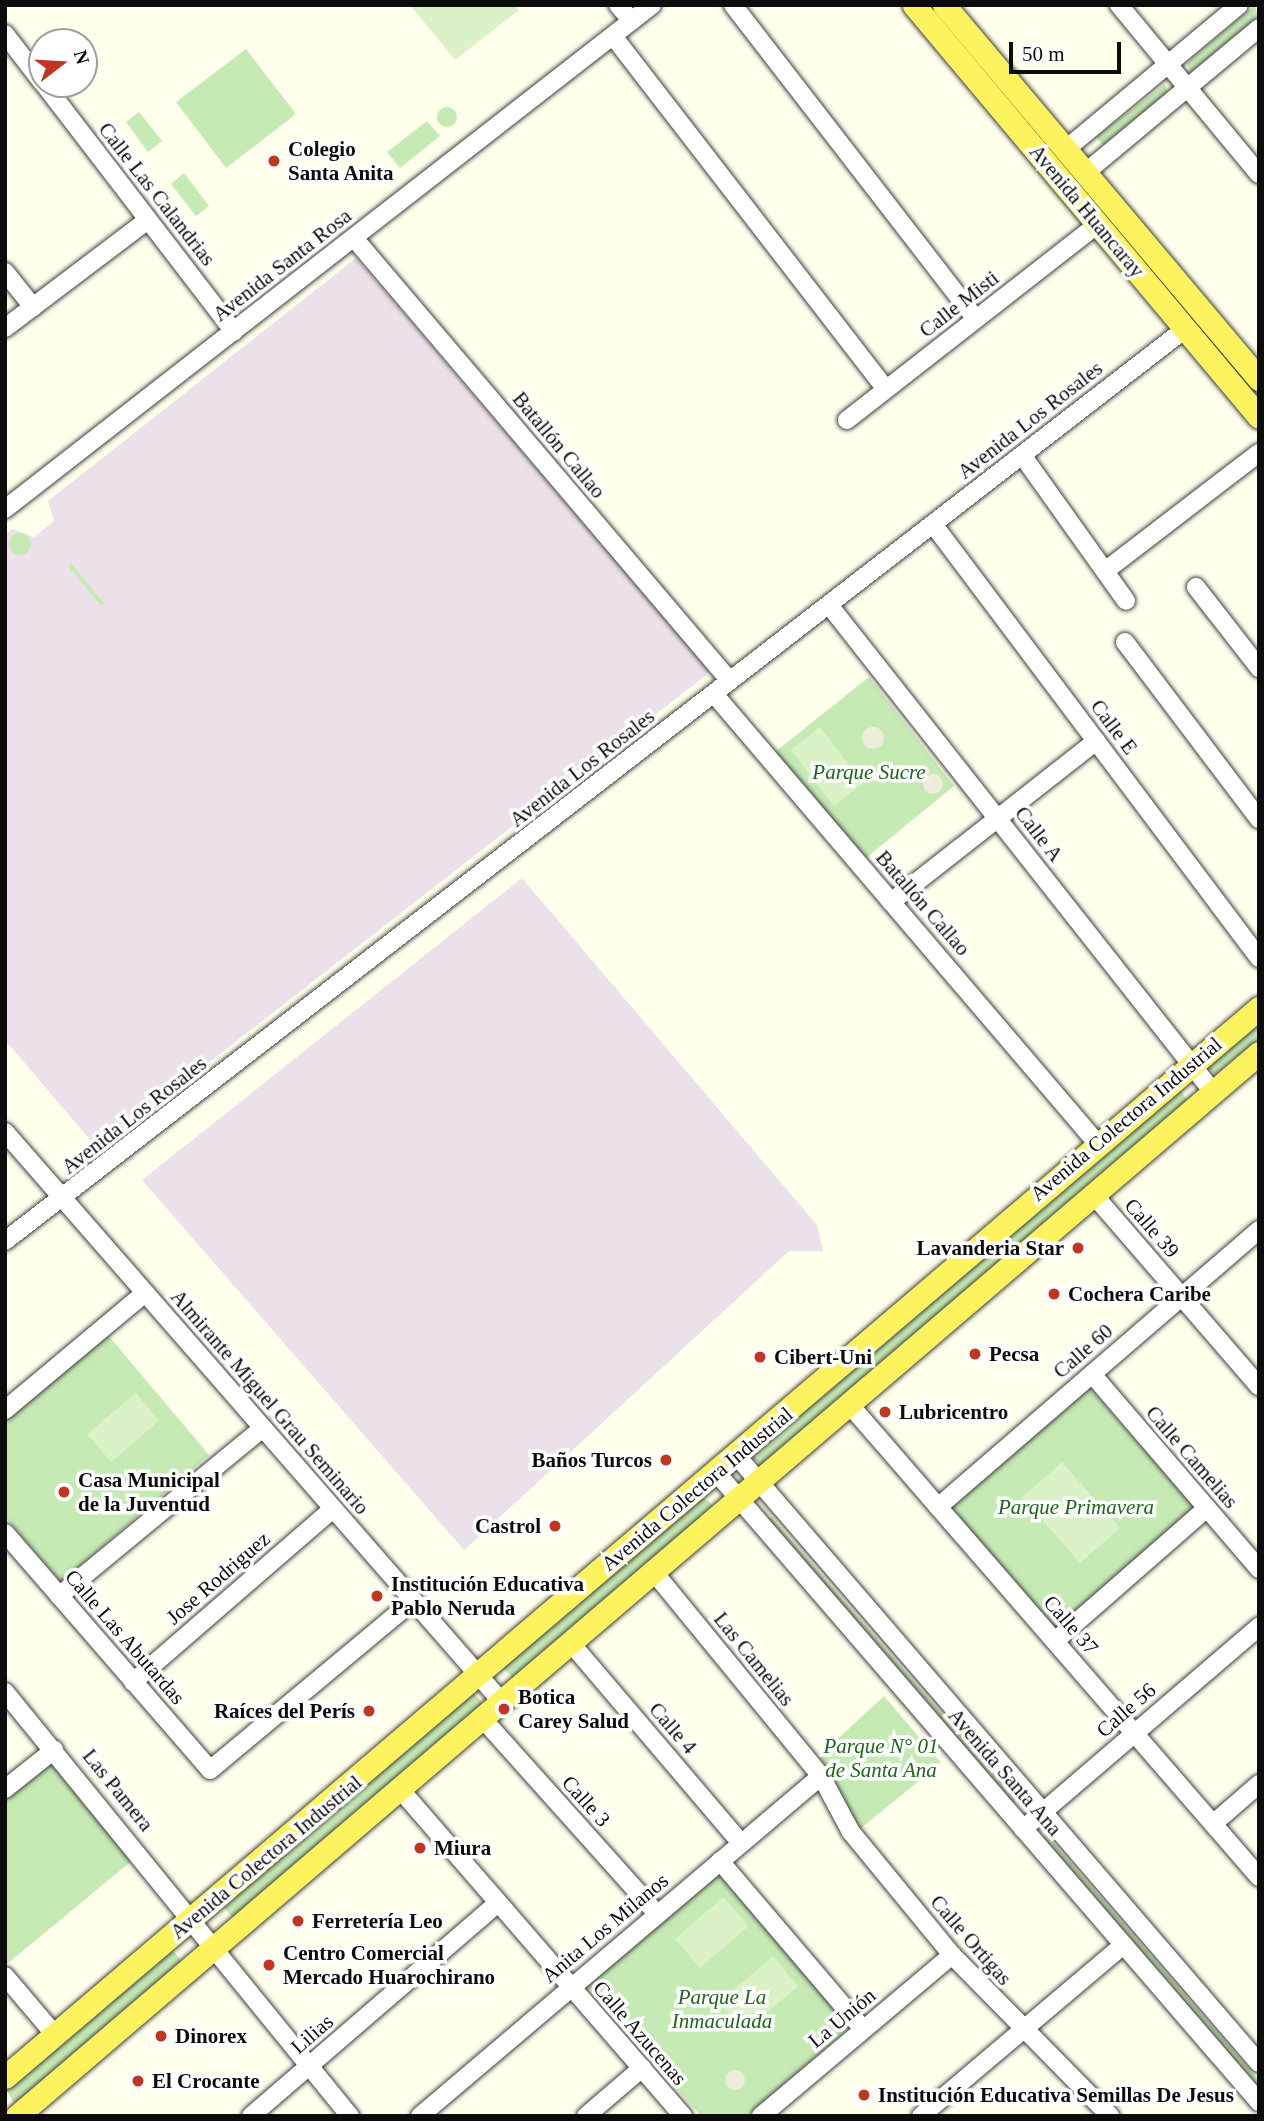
<!DOCTYPE html>
<html>
<head>
<meta charset="utf-8">
<style>
	body { margin:0 }
	#map { position:relative; width:1264px; height:2121px; overflow:hidden; background:#ffffec; font-family:"Times New Roman",serif }
	div>[style] { position:absolute }
	[style*='--x'] { left:calc(var(--x)*1px); top:calc(var(--y)*1px); width:calc(var(--w)*1px); rotate:calc(var(--a)*1deg) }
	.industrial>* { inset:0; background:#ece0eb }
	.green>* { inset:0; background:#c6eab4 }
	.round { border-radius:50% }
	.pitch>* { inset:0; background:#dbf1c7 }
	.plaza>* { inset:0; background:#eeeddb }
	.roads { filter:drop-shadow(0 0 2px #3f3f3f) drop-shadow(0 0 2px #3f3f3f) }
	.minor>* { height:18px; margin:-9px; padding:0 9px; transform-origin:9px; border-radius:9px; background:#fff }
	.major>* { height:23px; margin:-11.5px; padding:0 11.5px; transform-origin:11.5px; border-radius:11.5px; background:#fcf35e }
	.dots>* { width:19px; height:19px; translate:-50% -50%; box-sizing:border-box; border:4px solid #fff; border-radius:50% }
	span { translate:-50% -50%; white-space:nowrap; text-align:center; line-height:1.15; -webkit-text-stroke:7px #fff; paint-order:stroke }
	.poi-label { font-size:21px; color:#0c0c0c; font-weight:700 }
	.left { translate:0 -50%; text-align:left }
	.right { translate:-100% -50%; text-align:right }
	.street-label { font-size:21px; color:#0c0c0c }
	.park-label { font-size:21px; color:#1d661b; font-style:italic }
	.frame { position:absolute; inset:0; border:7px solid #0c0c0c; pointer-events:none }
	.north { position:absolute; left:28px; top:28px; width:70px; height:70px; box-sizing:border-box; background:#fff; border:2px solid #9e9e9e; border-radius:50%; rotate:73deg; font-size:19px; font-weight:700; line-height:28px; text-align:center; color:#0c0c0c }
	.north::after { content:''; display:block; margin:auto; width:24px; height:32px; background:#c03621; clip-path:polygon(50% 0,100% 100%,50% 72%,0 100%) }
	.scale { position:absolute; left:1009px; top:42px; width:112px; height:32px; box-sizing:border-box; border:4px solid #0c0c0c; border-top:0; padding-left:9px; font-size:21px; line-height:24px; white-space:nowrap; color:#0c0c0c; -webkit-text-stroke:5px #fff; paint-order:stroke }
</style>
</head>
<body>
<div id="map">
	<div class="industrial">
		<div style="clip-path:polygon(356px 258px,710px 672px,98px 1149px,5px 1040px,5px 535px,12px 529px,34px 537px,54px 521px,48px 501px)"></div>
		<div style="clip-path:polygon(522px 878px,817px 1225px,823px 1251px,789px 1251px,464px 1550px,142px 1180px)"></div>
	</div>
	<div class="green">
		<div style="clip-path:polygon(1255px 5px,1259px 23px,1192px 74px,1187px 63px)"></div>
		<div style="clip-path:polygon(246px 49px,296px 114px,226px 168px,176px 102px)"></div>
		<div style="clip-path:polygon(1165px 84px,1169px 97px,1106px 149px,1096px 137px)"></div>
		<div class="round" style="left:437px;top:107px;width:20px;height:20px"></div>
		<div style="clip-path:polygon(139px 112px,162px 141px,148px 152px,126px 122px)"></div>
		<div style="clip-path:polygon(427px 121px,440px 136px,400px 168px,387px 152px)"></div>
		<div style="clip-path:polygon(184px 173px,209px 206px,196px 216px,171px 184px)"></div>
		<div class="round" style="left:9px;top:533px;width:22px;height:22px"></div>
		<div style="clip-path:polygon(71px 563px,104px 603px,101px 606px,68px 566px)"></div>
		<div style="clip-path:polygon(869px 677px,954px 786px,866px 858px,775px 752px)"></div>
		<div style="clip-path:polygon(1259px 1016px,1259px 1039px,1215px 1074px,1205px 1064px)"></div>
		<div style="clip-path:polygon(1178px 1086px,1187px 1100px,765px 1467px,751px 1457px)"></div>
		<div style="clip-path:polygon(108px 1335px,209px 1455px,61px 1582px,5px 1517px,5px 1421px)"></div>
		<div style="clip-path:polygon(1090px 1388px,1196px 1509px,1054px 1633px,947px 1509px)"></div>
		<div style="clip-path:polygon(702px 1496px,715px 1507px,516px 1681px,501px 1666px)"></div>
		<div style="clip-path:polygon(771px 1517px,1015px 1798px,1015px 1802px,1010px 1805px,764px 1523px)"></div>
		<div style="clip-path:polygon(472px 1691px,486px 1707px,234px 1919px,221px 1904px)"></div>
		<div style="clip-path:polygon(884px 1696px,941px 1763px,860px 1829px,819px 1756px)"></div>
		<div style="clip-path:polygon(53px 1761px,133px 1860px,7px 1964px,5px 1800px)"></div>
		<div style="clip-path:polygon(1047px 1835px,1259px 2080px,1259px 2097px,1037px 1837px)"></div>
		<div style="clip-path:polygon(719px 1875px,850px 2027px,747px 2116px,701px 2116px,587px 1986px)"></div>
		<div style="clip-path:polygon(170px 1947px,183px 1963px,15px 2105px,5px 2087px)"></div>
	</div>
	<div class="pitch">
		<div style="clip-path:polygon(410px 5px,515px 5px,519px 10px,455px 60px)"></div>
		<div style="clip-path:polygon(820px 727px,863px 783px,834px 806px,791px 750px)"></div>
		<div style="clip-path:polygon(136px 1393px,159px 1421px,111px 1462px,87px 1434px)"></div>
		<div style="clip-path:polygon(1062px 1462px,1120px 1528px,1080px 1563px,1022px 1497px)"></div>
		<div style="clip-path:polygon(723px 1897px,749px 1926px,700px 1968px,675px 1939px)"></div>
		<div style="clip-path:polygon(773px 1956px,798px 1986px,744px 2032px,719px 2002px)"></div>
	</div>
	<div class="plaza">
		<div class="round" style="left:862px;top:727px;width:22px;height:22px"></div>
		<div class="round" style="left:923px;top:774px;width:20px;height:20px"></div>
		<div class="round" style="left:725px;top:2070px;width:20px;height:20px"></div>
	</div>
	<div class="roads">
		<div class="minor">
			<div style="--x:618;--y:5;--w:21;--a:49"></div>
			<div style="--x:733;--y:5;--w:397;--a:52.3"></div>
			<div style="--x:1119;--y:5;--w:219;--a:50.4"></div>
			<div style="--x:5;--y:34;--w:61;--a:52.4"></div>
			<div style="--x:613;--y:36;--w:446;--a:52.3"></div>
			<div style="--x:44;--y:84;--w:312;--a:52.5"></div>
			<div style="--x:1065;--y:150;--w:226;--a:-39.8"></div>
			<div style="--x:1085;--y:173;--w:226;--a:-39.8"></div>
			<div style="--x:354;--y:238;--w:581;--a:49.68"></div>
			<div style="--x:5;--y:272;--w:45;--a:51.3"></div>
			<div style="--x:5;--y:328;--w:179;--a:-37.1"></div>
			<div style="--x:847;--y:420;--w:318;--a:-38"></div>
			<div style="--x:1022;--y:455;--w:179;--a:54.5"></div>
			<div style="--x:5;--y:509;--w:820;--a:-37.92"></div>
			<div style="--x:933;--y:524;--w:543;--a:53.09"></div>
			<div style="--x:1105;--y:571;--w:194;--a:-37.5"></div>
			<div style="--x:1196;--y:587;--w:103;--a:52.1"></div>
			<div style="--x:829;--y:605;--w:620;--a:51.74"></div>
			<div style="--x:1125;--y:642;--w:222;--a:52.9"></div>
			<div style="--x:714;--y:694;--w:589;--a:49.55"></div>
			<div style="--x:891;--y:902;--w:261;--a:-38.1"></div>
			<div style="--x:5;--y:1132;--w:755;--a:48.92"></div>
			<div style="--x:1093;--y:1194;--w:254;--a:49.2"></div>
			<div style="--x:5;--y:1241;--w:1491;--a:-37.7"></div>
			<div style="--x:1092;--y:1374;--w:257;--a:49.4"></div>
			<div style="--x:849;--y:1404;--w:626;--a:49.08"></div>
			<div style="--x:5;--y:1410;--w:182;--a:-39.9"></div>
			<div style="--x:736;--y:1455;--w:802;--a:49.3"></div>
			<div style="--x:716;--y:1472;--w:832;--a:49.24"></div>
			<div style="--x:938;--y:1507;--w:424;--a:-40.8"></div>
			<div style="--x:5;--y:1533;--w:313;--a:49.1"></div>
			<div style="--x:210;--y:1770;--w:264;--a:-39.8"></div>
			<div style="--x:653;--y:1571;--w:265;--a:50.7"></div>
			<div style="--x:821;--y:1776;--w:64;--a:61.8"></div>
			<div style="--x:851;--y:1832;--w:159;--a:50.6"></div>
			<div style="--x:952;--y:1955;--w:226;--a:45.5"></div>
			<div style="--x:59;--y:1596;--w:264;--a:-39.5"></div>
			<div style="--x:1055;--y:1641;--w:202;--a:-41.2"></div>
			<div style="--x:570;--y:1642;--w:264;--a:49.6"></div>
			<div style="--x:133;--y:1682;--w:264;--a:-40.9"></div>
			<div style="--x:5;--y:1692;--w:547;--a:50.87"></div>
			<div style="--x:482;--y:1718;--w:263;--a:48.2"></div>
			<div style="--x:399;--y:1788;--w:434;--a:49.1"></div>
			<div style="--x:5;--y:1789;--w:63;--a:-38.5"></div>
			<div style="--x:1213;--y:1824;--w:61;--a:-41"></div>
			<div style="--x:1023;--y:1829;--w:311;--a:-40.6"></div>
			<div style="--x:720;--y:1861;--w:221;--a:49.6"></div>
			<div style="--x:5;--y:1976;--w:77;--a:49.7"></div>
			<div style="--x:251;--y:2116;--w:325;--a:-40.8"></div>
			<div style="--x:420;--y:2116;--w:526;--a:-40.29"></div>
			<div style="--x:586;--y:2116;--w:74;--a:-40.6"></div>
			<div style="--x:761;--y:2116;--w:250;--a:-40.1"></div>
			<div style="--x:921;--y:2116;--w:265;--a:-40.2"></div>
		</div>
		<div class="major">
			<div style="--x:914;--y:5;--w:537;--a:50.06"></div>
			<div style="--x:944;--y:5;--w:489;--a:49.9"></div>
			<div style="--x:5;--y:2077;--w:1648;--a:-40.45"></div>
			<div style="--x:17;--y:2116;--w:1635;--a:-40.56"></div>
		</div>
	</div>
	<div class="dots">
		<div style="left:274px;top:161px;background:#c03621"></div>
		<div style="left:1078px;top:1248px;background:#c03621"></div>
		<div style="left:1054px;top:1294px;background:#c03621"></div>
		<div style="left:975px;top:1354px;background:#c03621"></div>
		<div style="left:760px;top:1357px;background:#c03621"></div>
		<div style="left:885px;top:1412px;background:#c03621"></div>
		<div style="left:666px;top:1460px;background:#c03621"></div>
		<div style="left:64px;top:1492px;background:#c03621"></div>
		<div style="left:555px;top:1526px;background:#c03621"></div>
		<div style="left:377px;top:1596px;background:#c03621"></div>
		<div style="left:504px;top:1709px;background:#c03621"></div>
		<div style="left:369px;top:1711px;background:#c03621"></div>
		<div style="left:420px;top:1848px;background:#c03621"></div>
		<div style="left:298px;top:1921px;background:#c03621"></div>
		<div style="left:269px;top:1965px;background:#c03621"></div>
		<div style="left:161px;top:2036px;background:#c03621"></div>
		<div style="left:138px;top:2081px;background:#c03621"></div>
		<div style="left:864px;top:2095px;background:#c03621"></div>
	</div>
	<div class="poi-label">
		<span class="left" style="left:288px;top:161px">Colegio<br>Santa Anita</span>
		<span class="right" style="left:1064px;top:1248px">Lavanderia Star</span>
		<span class="left" style="left:1068px;top:1294px">Cochera Caribe</span>
		<span class="left" style="left:989px;top:1354px">Pecsa</span>
		<span class="left" style="left:774px;top:1357px">Cibert-Uni</span>
		<span class="left" style="left:899px;top:1412px">Lubricentro</span>
		<span class="right" style="left:652px;top:1460px">Baños Turcos</span>
		<span class="left" style="left:78px;top:1492px">Casa Municipal<br>de la Juventud</span>
		<span class="right" style="left:541px;top:1526px">Castrol</span>
		<span class="left" style="left:391px;top:1596px">Institución Educativa<br>Pablo Neruda</span>
		<span class="left" style="left:518px;top:1709px">Botica<br>Carey Salud</span>
		<span class="right" style="left:355px;top:1711px">Raíces del Perís</span>
		<span class="left" style="left:434px;top:1848px">Miura</span>
		<span class="left" style="left:312px;top:1921px">Ferretería Leo</span>
		<span class="left" style="left:283px;top:1965px">Centro Comercial<br>Mercado Huarochirano</span>
		<span class="left" style="left:175px;top:2036px">Dinorex</span>
		<span class="left" style="left:152px;top:2081px">El Crocante</span>
		<span class="left" style="left:878px;top:2095px">Institución Educativa Semillas De Jesus</span>
	</div>
	<div class="street-label">
		<span style="left:157px;top:194px;rotate:52deg">Calle Las Calandrias</span>
		<span style="left:1087px;top:211px;rotate:50deg">Avenida Huancaray</span>
		<span style="left:282px;top:265px;rotate:-38deg">Avenida Santa Rosa</span>
		<span style="left:959px;top:304px;rotate:-38deg">Calle Misti</span>
		<span style="left:1030px;top:420px;rotate:-38deg">Avenida Los Rosales</span>
		<span style="left:559px;top:445px;rotate:50deg">Batallón Callao</span>
		<span style="left:1114px;top:727px;rotate:53deg">Calle E</span>
		<span style="left:582px;top:768px;rotate:-38deg">Avenida Los Rosales</span>
		<span style="left:1039px;top:834px;rotate:52deg">Calle A</span>
		<span style="left:923px;top:903px;rotate:49deg">Batallón Callao</span>
		<span style="left:134px;top:1115px;rotate:-38deg">Avenida Los Rosales</span>
		<span style="left:1126px;top:1119px;rotate:-40deg">Avenida Colectora Industrial</span>
		<span style="left:1152px;top:1228px;rotate:49deg">Calle 39</span>
		<span style="left:1083px;top:1351px;rotate:-41deg">Calle 60</span>
		<span style="left:270px;top:1402px;rotate:49deg">Almirante Miguel Grau Seminario</span>
		<span style="left:1192px;top:1457px;rotate:49deg">Calle Camelias</span>
		<span style="left:697px;top:1489px;rotate:-40deg">Avenida Colectora Industrial</span>
		<span style="left:218px;top:1578px;rotate:-41deg">Jose Rodriguez</span>
		<span style="left:1071px;top:1625px;rotate:49deg">Calle 37</span>
		<span style="left:125px;top:1637px;rotate:49deg">Calle Las Abutardas</span>
		<span style="left:754px;top:1659px;rotate:51deg">Las Camelias</span>
		<span style="left:1126px;top:1710px;rotate:-41deg">Calle 56</span>
		<span style="left:673px;top:1728px;rotate:49deg">Calle 4</span>
		<span style="left:1005px;top:1772px;rotate:49deg">Avenida Santa Ana</span>
		<span style="left:118px;top:1790px;rotate:51deg">Las Pamera</span>
		<span style="left:586px;top:1801px;rotate:48deg">Calle 3</span>
		<span style="left:266px;top:1857px;rotate:-40deg">Avenida Colectora Industrial</span>
		<span style="left:605px;top:1928px;rotate:-40deg">Anita Los Milanos</span>
		<span style="left:971px;top:1940px;rotate:49deg">Calle Ortigas</span>
		<span style="left:842px;top:2018px;rotate:-40deg">La Unión</span>
		<span style="left:640px;top:2033px;rotate:49deg">Calle Azucenas</span>
		<span style="left:312px;top:2034px;rotate:-41deg">Lilias</span>
	</div>
	<div class="park-label">
		<span style="left:869px;top:772px">Parque Sucre</span>
		<span style="left:1076px;top:1507px">Parque Primavera</span>
		<span style="left:881px;top:1758px">Parque N° 01<br>de Santa Ana</span>
		<span style="left:722px;top:2009px">Parque La<br>Inmaculada</span>
	</div>
	<div class="frame"></div>
	<div class="north">N</div>
	<div class="scale">50 m</div>
</div>
</body>
</html>
